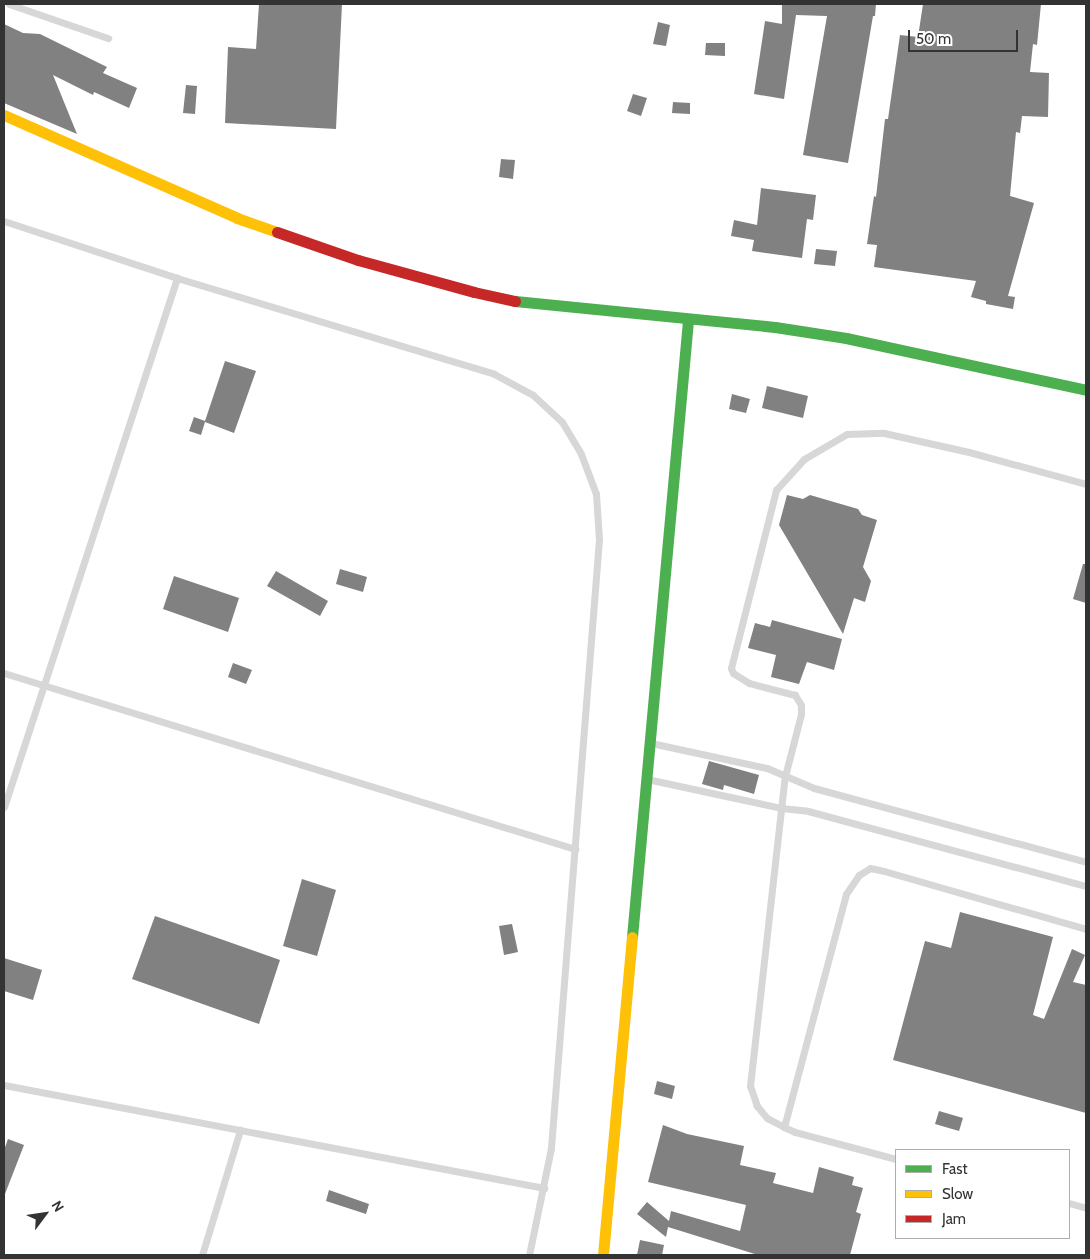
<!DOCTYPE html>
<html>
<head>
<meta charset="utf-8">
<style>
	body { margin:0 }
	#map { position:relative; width:1090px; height:1259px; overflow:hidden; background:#fff; font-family:Cabin,sans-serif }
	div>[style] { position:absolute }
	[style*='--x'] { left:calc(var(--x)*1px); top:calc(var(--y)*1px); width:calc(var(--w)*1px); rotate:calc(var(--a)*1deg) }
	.building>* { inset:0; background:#818181 }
	.lane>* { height:7px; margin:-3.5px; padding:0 3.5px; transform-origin:3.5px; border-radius:3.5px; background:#d7d7d7 }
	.fast>* { height:11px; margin:-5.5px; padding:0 5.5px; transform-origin:5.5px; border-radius:5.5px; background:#4caf50 }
	.slow>* { height:11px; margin:-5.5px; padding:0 5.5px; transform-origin:5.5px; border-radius:5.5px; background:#ffc107 }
	.jam>* { height:11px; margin:-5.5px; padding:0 5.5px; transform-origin:5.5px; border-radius:5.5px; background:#c62828 }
	span { translate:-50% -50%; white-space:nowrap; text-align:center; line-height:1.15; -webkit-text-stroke:5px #fff; paint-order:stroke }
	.frame { position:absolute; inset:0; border:5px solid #333; pointer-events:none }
	.legend { position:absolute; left:895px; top:1149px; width:175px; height:90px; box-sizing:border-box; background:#fff; border:1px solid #adadad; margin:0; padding:6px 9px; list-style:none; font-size:15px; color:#333 }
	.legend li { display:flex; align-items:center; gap:10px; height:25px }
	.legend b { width:25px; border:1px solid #adadad }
	.north { position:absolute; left:20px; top:1189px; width:50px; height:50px; -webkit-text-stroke:4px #fff; paint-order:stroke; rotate:59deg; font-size:14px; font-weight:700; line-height:20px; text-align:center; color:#333 }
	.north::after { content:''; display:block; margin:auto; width:18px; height:22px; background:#333; clip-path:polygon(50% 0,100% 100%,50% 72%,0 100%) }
	.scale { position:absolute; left:908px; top:30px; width:110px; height:22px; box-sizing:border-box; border:2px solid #333; border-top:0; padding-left:6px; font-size:15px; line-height:18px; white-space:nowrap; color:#333; -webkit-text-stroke:4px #fff; paint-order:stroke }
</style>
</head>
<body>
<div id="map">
	<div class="building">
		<div style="clip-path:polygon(259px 4px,342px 4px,336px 129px,225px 123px,228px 47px,256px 49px)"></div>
		<div style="clip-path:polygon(782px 4px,876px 4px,875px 16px,873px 16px,848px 163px,803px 155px,827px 16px,796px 15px,784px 99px,754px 94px,765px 21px,782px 24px)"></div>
		<div style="clip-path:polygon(923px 4px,1041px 4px,1037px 45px,1033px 44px,1030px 72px,1049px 73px,1048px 117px,1022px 116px,1020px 133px,1016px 132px,1010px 196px,1034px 203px,1008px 296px,1015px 297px,1013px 309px,986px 304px,986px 301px,971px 297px,976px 281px,874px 267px,877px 245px,867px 244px,874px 196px,876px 197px,885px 119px,888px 119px,900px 35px,918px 37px)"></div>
		<div style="clip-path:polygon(658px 22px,670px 25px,666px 46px,653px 44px)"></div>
		<div style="clip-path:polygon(4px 24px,23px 33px,40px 34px,107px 67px,103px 73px,137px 88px,129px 108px,94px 92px,93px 95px,53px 75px,77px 134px,4px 103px)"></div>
		<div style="clip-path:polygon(706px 43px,725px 43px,725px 56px,705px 55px)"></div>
		<div style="clip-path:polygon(186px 85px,197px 86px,195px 114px,183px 113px)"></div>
		<div style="clip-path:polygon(633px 94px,647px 98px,641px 116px,627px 111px)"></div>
		<div style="clip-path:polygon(673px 102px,690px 103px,690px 114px,672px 113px)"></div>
		<div style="clip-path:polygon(501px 159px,515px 160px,513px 179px,499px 177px)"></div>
		<div style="clip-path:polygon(761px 188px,816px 195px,813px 220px,807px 219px,802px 258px,752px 251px,754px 240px,731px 236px,734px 220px,757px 225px)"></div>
		<div style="clip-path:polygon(816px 249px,837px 251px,835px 266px,814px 264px)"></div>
		<div style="clip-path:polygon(225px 361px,256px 371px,234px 433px,205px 422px,201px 435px,189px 431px,194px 417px,205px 421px)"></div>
		<div style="clip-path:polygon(767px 386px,808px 396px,803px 418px,762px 408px)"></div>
		<div style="clip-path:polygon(732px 394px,750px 399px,746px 413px,729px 409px)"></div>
		<div style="clip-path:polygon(787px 495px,803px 499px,810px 495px,858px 509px,862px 515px,877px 520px,863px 567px,871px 581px,865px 602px,854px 598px,843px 634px,779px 525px)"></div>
		<div style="clip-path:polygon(1083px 564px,1086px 564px,1086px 603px,1073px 599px)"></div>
		<div style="clip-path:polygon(340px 569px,367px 577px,363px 592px,336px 584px)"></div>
		<div style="clip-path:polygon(276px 571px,328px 601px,320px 616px,267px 586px)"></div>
		<div style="clip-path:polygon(174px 576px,239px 598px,228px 632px,163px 609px)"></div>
		<div style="clip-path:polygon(772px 620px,842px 639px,834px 670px,807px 662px,799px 684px,771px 677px,776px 655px,748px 648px,755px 623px,770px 627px)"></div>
		<div style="clip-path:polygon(233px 663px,252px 670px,246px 684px,228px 677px)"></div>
		<div style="clip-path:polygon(709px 761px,759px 775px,754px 794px,724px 785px,723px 790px,702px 784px)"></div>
		<div style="clip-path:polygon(302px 879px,336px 890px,317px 956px,283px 946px)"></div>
		<div style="clip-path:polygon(960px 912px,1053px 937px,1033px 1015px,1044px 1019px,1072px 949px,1085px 955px,1073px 982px,1086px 985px,1086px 1113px,893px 1060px,925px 941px,951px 948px)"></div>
		<div style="clip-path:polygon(155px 916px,280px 960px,259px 1024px,132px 979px)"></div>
		<div style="clip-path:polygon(512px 924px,518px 952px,504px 955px,499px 926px)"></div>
		<div style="clip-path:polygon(4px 958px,42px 970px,33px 1000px,4px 991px)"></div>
		<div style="clip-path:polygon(657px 1081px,675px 1086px,672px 1099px,654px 1094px)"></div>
		<div style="clip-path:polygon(939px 1111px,963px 1118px,959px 1131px,935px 1124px)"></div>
		<div style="clip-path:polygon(663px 1125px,687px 1134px,744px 1146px,740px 1165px,776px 1173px,773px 1183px,813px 1193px,819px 1167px,854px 1177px,852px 1185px,863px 1188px,856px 1212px,861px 1214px,850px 1255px,758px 1255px,668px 1227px,666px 1237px,637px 1214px,647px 1202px,669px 1221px,671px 1211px,740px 1231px,746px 1205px,648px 1182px)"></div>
		<div style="clip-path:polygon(8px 1139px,24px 1145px,5px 1194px,4px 1150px)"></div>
		<div style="clip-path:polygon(329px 1190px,369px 1204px,366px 1214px,326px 1201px)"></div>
		<div style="clip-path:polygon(640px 1240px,664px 1245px,662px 1255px,637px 1255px)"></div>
	</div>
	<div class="lane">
		<div style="--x:9;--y:4;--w:105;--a:19"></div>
		<div style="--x:4;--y:221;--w:182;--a:18.2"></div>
		<div style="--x:177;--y:278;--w:331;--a:16.8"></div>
		<div style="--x:494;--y:374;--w:44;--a:28.3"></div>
		<div style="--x:533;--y:395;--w:40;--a:43"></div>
		<div style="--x:562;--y:422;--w:37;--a:59"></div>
		<div style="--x:581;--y:454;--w:43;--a:69.4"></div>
		<div style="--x:596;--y:494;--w:45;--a:86.2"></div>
		<div style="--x:599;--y:539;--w:611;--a:94.51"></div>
		<div style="--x:551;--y:1148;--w:109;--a:101.6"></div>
		<div style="--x:4;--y:673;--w:598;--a:17.13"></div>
		<div style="--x:651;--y:743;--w:119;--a:12.2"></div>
		<div style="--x:767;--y:768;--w:51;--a:23.1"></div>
		<div style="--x:814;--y:788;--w:282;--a:15.2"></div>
		<div style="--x:647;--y:779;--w:137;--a:12.2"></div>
		<div style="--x:781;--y:808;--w:27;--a:6"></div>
		<div style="--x:808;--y:811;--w:288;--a:15.1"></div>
		<div style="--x:4;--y:807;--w:557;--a:-71.89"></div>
		<div style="--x:4;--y:1085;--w:550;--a:10.8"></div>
		<div style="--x:784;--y:1127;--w:241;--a:-75.1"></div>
		<div style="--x:846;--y:894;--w:23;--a:-56"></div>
		<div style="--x:859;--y:875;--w:13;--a:-32"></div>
		<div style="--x:870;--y:868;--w:14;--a:12"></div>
		<div style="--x:884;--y:871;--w:210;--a:16"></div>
		<div style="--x:896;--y:1159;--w:105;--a:-165"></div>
		<div style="--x:795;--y:1132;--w:12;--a:-156"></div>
		<div style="--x:784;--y:1127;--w:19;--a:-152"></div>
		<div style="--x:767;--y:1118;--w:16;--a:-130"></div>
		<div style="--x:757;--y:1106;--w:21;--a:-109"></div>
		<div style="--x:750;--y:1086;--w:312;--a:-83.6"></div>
		<div style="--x:785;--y:776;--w:64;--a:-75.5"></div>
		<div style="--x:801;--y:714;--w:9;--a:-90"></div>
		<div style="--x:801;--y:705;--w:12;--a:-121"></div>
		<div style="--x:795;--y:695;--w:48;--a:-165.4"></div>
		<div style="--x:749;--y:683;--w:19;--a:-148"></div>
		<div style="--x:733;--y:673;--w:5;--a:-112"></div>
		<div style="--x:731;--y:668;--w:184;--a:-75.8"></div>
		<div style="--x:776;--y:490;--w:42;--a:-47.9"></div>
		<div style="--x:804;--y:459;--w:50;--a:-30.2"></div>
		<div style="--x:847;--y:434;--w:37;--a:-2"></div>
		<div style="--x:884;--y:433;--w:87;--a:12.6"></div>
		<div style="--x:969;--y:452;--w:121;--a:15.3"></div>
		<div style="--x:1069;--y:1203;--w:18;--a:16"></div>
		<div style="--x:202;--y:1255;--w:131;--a:-73.1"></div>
	</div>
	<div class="fast">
		<div style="--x:515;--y:301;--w:261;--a:5.7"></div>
		<div style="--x:775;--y:327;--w:72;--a:8.8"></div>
		<div style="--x:846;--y:338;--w:246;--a:12.2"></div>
		<div style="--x:632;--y:937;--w:620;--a:-84.81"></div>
	</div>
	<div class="slow">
		<div style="--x:4;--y:115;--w:255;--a:23.8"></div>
		<div style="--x:237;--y:218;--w:42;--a:19.3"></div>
		<div style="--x:603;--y:1255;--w:319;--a:-84.8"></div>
	</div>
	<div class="jam">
		<div style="--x:277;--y:232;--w:86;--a:19.1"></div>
		<div style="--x:358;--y:260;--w:120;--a:15.4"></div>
		<div style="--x:474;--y:292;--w:42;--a:12.4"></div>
	</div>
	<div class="frame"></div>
	<ul class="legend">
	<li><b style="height:6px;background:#4caf50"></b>Fast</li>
	<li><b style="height:6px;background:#ffc107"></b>Slow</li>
	<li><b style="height:6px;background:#c62828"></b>Jam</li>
	</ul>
	<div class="north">N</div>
	<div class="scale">50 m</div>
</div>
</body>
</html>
